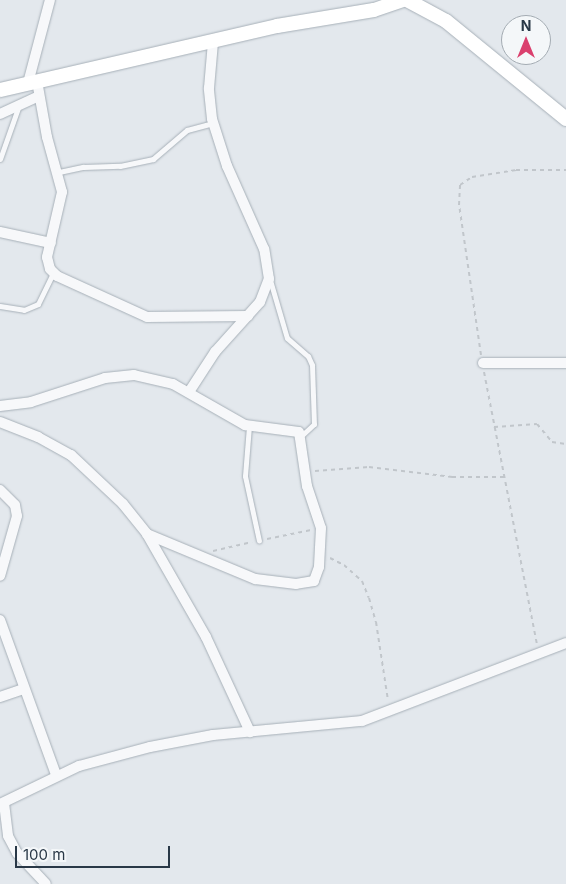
<!DOCTYPE html>
<html>
<head>
<meta charset="utf-8">
<style>
	body { margin:0 }
	#map { position:relative; width:566px; height:884px; overflow:hidden; background:#e3e8ed; font-family:Inter,sans-serif }
	div>[style] { position:absolute }
	[style*='--x'] { left:calc(var(--x)*1px); top:calc(var(--y)*1px); width:calc(var(--w)*1px); rotate:calc(var(--a)*1deg) }
	.path>* { height:2px; margin-top:-1px; transform-origin:0; background:repeating-linear-gradient(90deg,#c1c6cb 0 4px,transparent 0 8px) }
	.roads { filter:drop-shadow(0 0 1px #a7b0b8) drop-shadow(0 0 1px #a7b0b8) }
	.lane>* { height:5px; margin:-2.5px; padding:0 2.5px; transform-origin:2.5px; border-radius:2.5px; background:#f7f8fa }
	.street>* { height:10px; margin:-5px; padding:0 5px; transform-origin:5px; border-radius:5px; background:#f7f8fa }
	.secondary>* { height:14px; margin:-7px; padding:0 7px; transform-origin:7px; border-radius:7px; background:#fff }
	span { translate:-50% -50%; white-space:nowrap; text-align:center; line-height:1.15; -webkit-text-stroke:5px #f4f7f9; paint-order:stroke }
	.north { position:absolute; left:501px; top:15px; width:50px; height:50px; box-sizing:border-box; background:#f4f7f9; border:1px solid #a3abb2; border-radius:50%; rotate:0deg; font-size:14px; font-weight:700; line-height:20px; text-align:center; color:#293847 }
	.north::after { content:''; display:block; margin:auto; width:18px; height:22px; background:#da406e; clip-path:polygon(50% 0,100% 100%,50% 72%,0 100%) }
	.scale { position:absolute; left:15px; top:846px; width:155px; height:22px; box-sizing:border-box; border:2px solid #293847; border-top:0; padding-left:6px; font-size:15px; line-height:18px; white-space:nowrap; color:#293847; -webkit-text-stroke:4px #f4f7f9; paint-order:stroke }
</style>
</head>
<body>
<div id="map">
	<div class="path">
		<div style="--x:481;--y:355;--w:152;--a:-98.3"></div>
		<div style="--x:459;--y:205;--w:20;--a:-87"></div>
		<div style="--x:460;--y:185;--w:14;--a:-34"></div>
		<div style="--x:472;--y:177;--w:45;--a:-9"></div>
		<div style="--x:516;--y:170;--w:50;--a:0"></div>
		<div style="--x:484;--y:372;--w:277;--a:79"></div>
		<div style="--x:494;--y:427;--w:43;--a:-4"></div>
		<div style="--x:537;--y:424;--w:23;--a:50"></div>
		<div style="--x:552;--y:442;--w:14;--a:8"></div>
		<div style="--x:315;--y:471;--w:54;--a:-4.2"></div>
		<div style="--x:369;--y:467;--w:84;--a:6.9"></div>
		<div style="--x:452;--y:477;--w:52;--a:0"></div>
		<div style="--x:267;--y:539;--w:45;--a:-11.6"></div>
		<div style="--x:213;--y:551;--w:40;--a:-13"></div>
		<div style="--x:330;--y:558;--w:16;--a:27"></div>
		<div style="--x:344;--y:565;--w:24;--a:42"></div>
		<div style="--x:362;--y:581;--w:18;--a:68"></div>
		<div style="--x:369;--y:598;--w:25;--a:74"></div>
		<div style="--x:376;--y:622;--w:79;--a:81.3"></div>
	</div>
	<div class="roads">
		<div class="lane">
			<div style="--x:0;--y:159;--w:54;--a:-70.6"></div>
			<div style="--x:59;--y:172;--w:25;--a:-12"></div>
			<div style="--x:83;--y:167;--w:37;--a:-2"></div>
			<div style="--x:120;--y:166;--w:34;--a:-12"></div>
			<div style="--x:153;--y:159;--w:45;--a:-40.5"></div>
			<div style="--x:187;--y:130;--w:27;--a:-15"></div>
			<div style="--x:270;--y:280;--w:60;--a:73.7"></div>
			<div style="--x:287;--y:338;--w:28;--a:41"></div>
			<div style="--x:308;--y:356;--w:10;--a:66"></div>
			<div style="--x:312;--y:365;--w:59;--a:88.1"></div>
			<div style="--x:314;--y:424;--w:18;--a:137"></div>
			<div style="--x:0;--y:306;--w:24;--a:9"></div>
			<div style="--x:24;--y:310;--w:15;--a:-23"></div>
			<div style="--x:38;--y:304;--w:34;--a:-64"></div>
			<div style="--x:249;--y:426;--w:50;--a:94.6"></div>
			<div style="--x:245;--y:476;--w:66;--a:77.8"></div>
		</div>
		<div class="street">
			<div style="--x:37;--y:81;--w:57;--a:79.9"></div>
			<div style="--x:47;--y:137;--w:57;--a:74.7"></div>
			<div style="--x:62;--y:192;--w:67;--a:103"></div>
			<div style="--x:47;--y:257;--w:12;--a:76"></div>
			<div style="--x:50;--y:269;--w:10;--a:45"></div>
			<div style="--x:57;--y:276;--w:99;--a:24.5"></div>
			<div style="--x:147;--y:317;--w:101;--a:-0.6"></div>
			<div style="--x:28;--y:83;--w:86;--a:-75.2"></div>
			<div style="--x:0;--y:114;--w:43;--a:-24.8"></div>
			<div style="--x:0;--y:232;--w:52;--a:12.2"></div>
			<div style="--x:483;--y:363;--w:83;--a:0"></div>
			<div style="--x:189;--y:392;--w:48;--a:-57"></div>
			<div style="--x:215;--y:352;--w:67;--a:-48"></div>
			<div style="--x:260;--y:302;--w:25;--a:-69"></div>
			<div style="--x:269;--y:279;--w:30;--a:-99"></div>
			<div style="--x:264;--y:249;--w:91;--a:-114"></div>
			<div style="--x:227;--y:166;--w:49;--a:-107.7"></div>
			<div style="--x:212;--y:119;--w:31;--a:-96"></div>
			<div style="--x:209;--y:88;--w:46;--a:-85"></div>
			<div style="--x:0;--y:406;--w:31;--a:-7"></div>
			<div style="--x:31;--y:402;--w:78;--a:-18"></div>
			<div style="--x:105;--y:378;--w:29;--a:-6"></div>
			<div style="--x:134;--y:375;--w:40;--a:13"></div>
			<div style="--x:173;--y:384;--w:83;--a:29.7"></div>
			<div style="--x:245;--y:425;--w:54;--a:7.4"></div>
			<div style="--x:299;--y:432;--w:55;--a:81.6"></div>
			<div style="--x:307;--y:486;--w:44;--a:71.6"></div>
			<div style="--x:321;--y:528;--w:39;--a:93"></div>
			<div style="--x:319;--y:567;--w:15;--a:110"></div>
			<div style="--x:314;--y:581;--w:18;--a:171"></div>
			<div style="--x:296;--y:584;--w:41;--a:-173"></div>
			<div style="--x:255;--y:579;--w:117;--a:-157.4"></div>
			<div style="--x:0;--y:422;--w:41;--a:21.5"></div>
			<div style="--x:38;--y:437;--w:38;--a:29"></div>
			<div style="--x:71;--y:455;--w:71;--a:43.3"></div>
			<div style="--x:123;--y:504;--w:38;--a:51"></div>
			<div style="--x:147;--y:534;--w:119;--a:60.2"></div>
			<div style="--x:206;--y:637;--w:105;--a:65.1"></div>
			<div style="--x:0;--y:490;--w:21;--a:45"></div>
			<div style="--x:15;--y:505;--w:11;--a:80"></div>
			<div style="--x:17;--y:516;--w:62;--a:105.8"></div>
			<div style="--x:0;--y:620;--w:165;--a:70.1"></div>
			<div style="--x:0;--y:697;--w:24;--a:-19"></div>
			<div style="--x:4;--y:803;--w:33;--a:83"></div>
			<div style="--x:8;--y:836;--w:19;--a:62"></div>
			<div style="--x:17;--y:853;--w:42;--a:46.9"></div>
			<div style="--x:0;--y:804;--w:88;--a:-25.7"></div>
			<div style="--x:79;--y:766;--w:73;--a:-15"></div>
			<div style="--x:150;--y:747;--w:64;--a:-10.8"></div>
			<div style="--x:213;--y:735;--w:150;--a:-5.4"></div>
			<div style="--x:362;--y:721;--w:218;--a:-20.9"></div>
		</div>
		<div class="secondary">
			<div style="--x:407;--y:0;--w:44;--a:28.3"></div>
			<div style="--x:446;--y:21;--w:155;--a:39.2"></div>
			<div style="--x:0;--y:90;--w:284;--a:-13"></div>
			<div style="--x:277;--y:26;--w:98;--a:-9.4"></div>
			<div style="--x:374;--y:10;--w:31;--a:-19"></div>
		</div>
	</div>
	<div class="north">N</div>
	<div class="scale">100 m</div>
</div>
</body>
</html>
